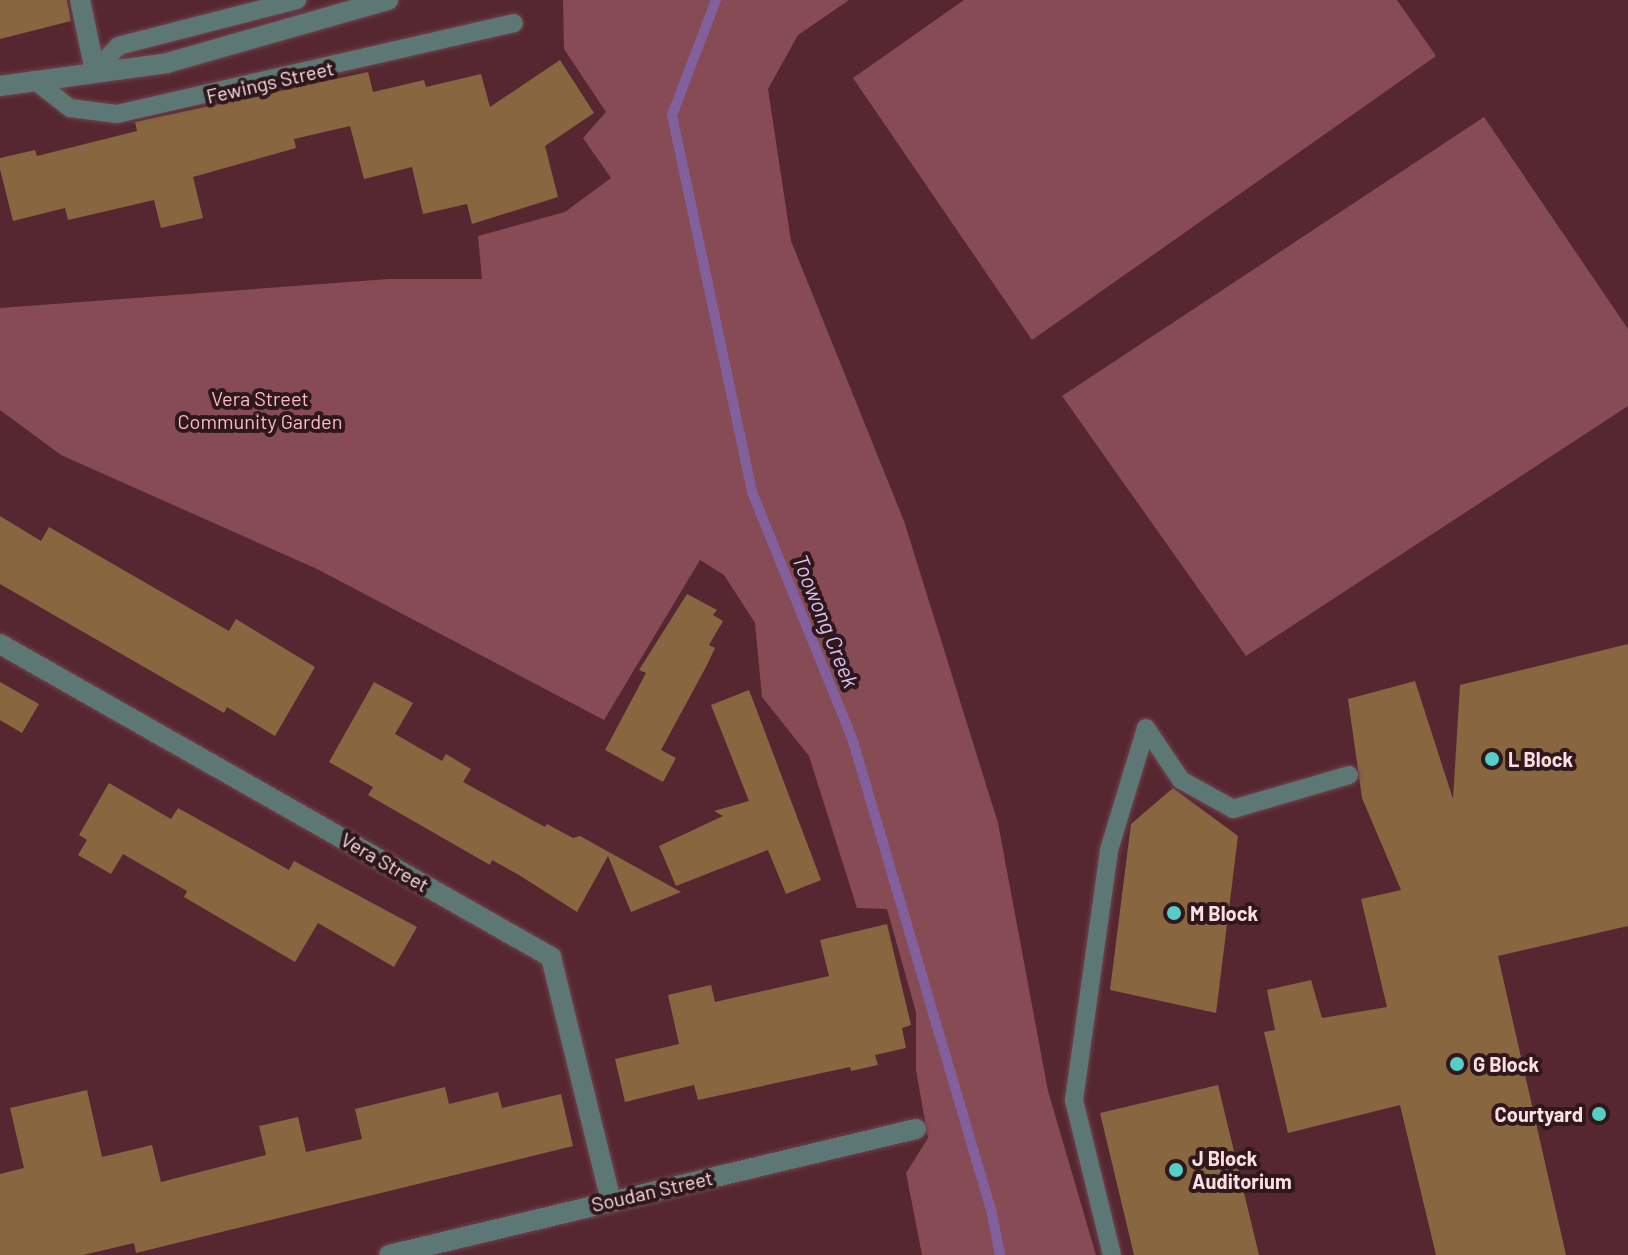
<!DOCTYPE html>
<html>
<head>
<meta charset="utf-8">
<style>
	body { margin:0 }
	#map { position:relative; width:1628px; height:1255px; overflow:hidden; background:#562731; font-family:Barlow,sans-serif }
	div>[style] { position:absolute }
	[style*='--x'] { left:calc(var(--x)*1px); top:calc(var(--y)*1px); width:calc(var(--w)*1px); rotate:calc(var(--a)*1deg) }
	.green>* { inset:0; background:#874b56 }
	.stream>* { height:10px; margin:-5px; padding:0 5px; transform-origin:5px; border-radius:5px; background:#82609c }
	.building>* { inset:0; background:#886640 }
	.roads { filter:drop-shadow(0 0 2px #71444d) drop-shadow(0 0 2px #71444d) }
	.service>* { height:18px; margin:-9px; padding:0 9px; transform-origin:9px; border-radius:9px; background:#5c7774 }
	.minor>* { height:20px; margin:-10px; padding:0 10px; transform-origin:10px; border-radius:10px; background:#5c7774 }
	.dots>* { width:22px; height:22px; translate:-50% -50%; box-sizing:border-box; border:4px solid #2e181c; border-radius:50% }
	span { translate:-50% -50%; white-space:nowrap; text-align:center; line-height:1.15; -webkit-text-stroke:8px #2e181c; paint-order:stroke }
	.street-label { font-size:20px; color:#fddee2 }
	.park-label { font-size:20px; color:#fbbac3 }
	.poi-label { font-size:20px; color:#fddee2; font-weight:700 }
	.left { translate:0 -50%; text-align:left }
	.right { translate:-100% -50%; text-align:right }
	.water-label { font-size:22px; color:#dbc0f3; font-style:italic }
</style>
</head>
<body>
<div id="map">
	<div class="green">
		<div style="clip-path:polygon(563px 0,849px 0,798px 35px,768px 89px,791px 241px,904px 521px,998px 823px,1048px 1091px,1096px 1255px,922px 1255px,906px 1173px,928px 1138px,916px 1070px,916px 1012px,887px 909px,857px 908px,809px 756px,762px 697px,755px 623px,724px 575px,700px 560px,604px 720px,317px 569px,61px 455px,0 410px,0 308px,389px 279px,482px 279px,478px 236px,565px 212px,611px 178px,583px 138px,606px 112px,564px 49px)"></div>
		<div style="clip-path:polygon(964px 0,1397px 0,1436px 56px,1032px 340px,853px 78px)"></div>
		<div style="clip-path:polygon(1484px 117px,1628px 329px,1628px 406px,1246px 656px,1062px 396px)"></div>
	</div>
	<div class="stream">
		<div style="--x:716;--y:0;--w:123;--a:110.9"></div>
		<div style="--x:672;--y:115;--w:385;--a:78"></div>
		<div style="--x:752;--y:492;--w:269;--a:67.9"></div>
		<div style="--x:853;--y:741;--w:488;--a:73.6"></div>
		<div style="--x:991;--y:1209;--w:47;--a:78.9"></div>
	</div>
	<div class="building">
		<div style="clip-path:polygon(0 0,67px 0,71px 21px,0 39px)"></div>
		<div style="clip-path:polygon(560px 60px,594px 113px,545px 146px,558px 197px,472px 224px,467px 204px,423px 214px,412px 167px,364px 179px,350px 126px,294px 139px,296px 148px,193px 177px,203px 218px,161px 228px,154px 200px,68px 220px,65px 208px,13px 221px,0 169px,0 158px,35px 150px,37px 156px,137px 131px,135px 122px,368px 72px,373px 92px,424px 80px,426px 87px,481px 74px,490px 107px)"></div>
		<div style="clip-path:polygon(0 516px,41px 541px,49px 527px,229px 631px,236px 619px,315px 667px,275px 736px,227px 707px,224px 713px,0 584px)"></div>
		<div style="clip-path:polygon(687px 594px,717px 610px,713px 615px,723px 621px,709px 645px,715px 648px,707px 665px,661px 750px,676px 758px,663px 782px,605px 750px,646px 673px,639px 670px)"></div>
		<div style="clip-path:polygon(1628px 644px,1628px 926px,1498px 956px,1566px 1255px,1436px 1255px,1400px 1105px,1288px 1133px,1264px 1032px,1275px 1030px,1267px 990px,1311px 980px,1322px 1018px,1387px 1007px,1361px 899px,1401px 890px,1362px 798px,1348px 699px,1415px 681px,1453px 799px,1460px 685px)"></div>
		<div style="clip-path:polygon(0 682px,39px 704px,22px 733px,0 720px)"></div>
		<div style="clip-path:polygon(374px 682px,413px 703px,395px 734px,442px 761px,446px 754px,471px 769px,463px 782px,545px 827px,547px 824px,573px 838px,580px 836px,681px 892px,631px 912px,608px 856px,577px 912px,519px 875px,492px 860px,490px 865px,368px 795px,373px 787px,329px 762px)"></div>
		<div style="clip-path:polygon(749px 690px,821px 880px,786px 894px,768px 850px,676px 886px,659px 846px,723px 816px,714px 811px,749px 801px,711px 705px)"></div>
		<div style="clip-path:polygon(109px 783px,171px 819px,178px 808px,289px 870px,294px 861px,417px 927px,394px 967px,318px 923px,295px 962px,184px 897px,187px 891px,123px 854px,111px 874px,78px 855px,87px 840px,79px 835px)"></div>
		<div style="clip-path:polygon(1173px 788px,1238px 836px,1216px 1013px,1110px 990px,1131px 824px)"></div>
		<div style="clip-path:polygon(887px 924px,911px 1025px,902px 1028px,906px 1048px,875px 1055px,878px 1065px,851px 1071px,850px 1067px,698px 1100px,694px 1085px,625px 1102px,615px 1059px,679px 1044px,668px 995px,711px 985px,715px 1002px,829px 976px,820px 940px)"></div>
		<div style="clip-path:polygon(1218px 1085px,1259px 1255px,1134px 1255px,1100px 1113px)"></div>
		<div style="clip-path:polygon(445px 1087px,449px 1104px,498px 1092px,502px 1108px,561px 1094px,573px 1146px,136px 1253px,134px 1243px,83px 1255px,0 1255px,0 1174px,24px 1168px,10px 1108px,87px 1090px,102px 1157px,152px 1145px,161px 1182px,266px 1155px,259px 1126px,298px 1117px,306px 1152px,362px 1139px,355px 1109px)"></div>
	</div>
	<div class="roads">
		<div class="service">
			<div style="--x:95;--y:71;--w:34;--a:-47"></div>
			<div style="--x:118;--y:46;--w:185;--a:-14.4"></div>
			<div style="--x:34;--y:80;--w:46;--a:37.9"></div>
			<div style="--x:70;--y:108;--w:47;--a:7.3"></div>
			<div style="--x:117;--y:114;--w:407;--a:-12.9"></div>
			<div style="--x:1146;--y:728;--w:63;--a:56.1"></div>
			<div style="--x:1181;--y:780;--w:60;--a:29.1"></div>
			<div style="--x:1233;--y:809;--w:121;--a:-16.3"></div>
			<div style="--x:1112;--y:1255;--w:160;--a:-103.8"></div>
			<div style="--x:1074;--y:1100;--w:252;--a:-82"></div>
			<div style="--x:1109;--y:850;--w:127;--a:-73.1"></div>
		</div>
		<div class="minor">
			<div style="--x:80;--y:0;--w:73;--a:78.1"></div>
			<div style="--x:0;--y:86;--w:169;--a:-7.8"></div>
			<div style="--x:167;--y:63;--w:230;--a:-15.9"></div>
			<div style="--x:0;--y:644;--w:634;--a:29.6"></div>
			<div style="--x:551;--y:957;--w:251;--a:76.2"></div>
			<div style="--x:389;--y:1255;--w:542;--a:-13.45"></div>
		</div>
	</div>
	<div class="dots">
		<div style="left:1492px;top:759px;background:#55cec5"></div>
		<div style="left:1174px;top:913px;background:#55cec5"></div>
		<div style="left:1457px;top:1064px;background:#55cec5"></div>
		<div style="left:1599px;top:1114px;background:#55cec5"></div>
		<div style="left:1176px;top:1170px;background:#55cec5"></div>
	</div>
	<div class="street-label">
		<span style="left:270px;top:82px;rotate:-13deg">Fewings Street</span>
		<span style="left:385px;top:862px;rotate:30deg">Vera Street</span>
		<span style="left:652px;top:1191px;rotate:-13deg">Soudan Street</span>
	</div>
	<div class="park-label">
		<span style="left:260px;top:410px">Vera Street<br>Community Garden</span>
	</div>
	<div class="poi-label">
		<span class="left" style="left:1508px;top:759px">L Block</span>
		<span class="left" style="left:1190px;top:913px">M Block</span>
		<span class="left" style="left:1473px;top:1064px">G Block</span>
		<span class="right" style="left:1583px;top:1114px">Courtyard</span>
		<span class="left" style="left:1192px;top:1170px">J Block<br>Auditorium</span>
	</div>
	<div class="water-label">
		<span style="left:826px;top:621px;rotate:68deg">Toowong Creek</span>
	</div>
</div>
</body>
</html>
